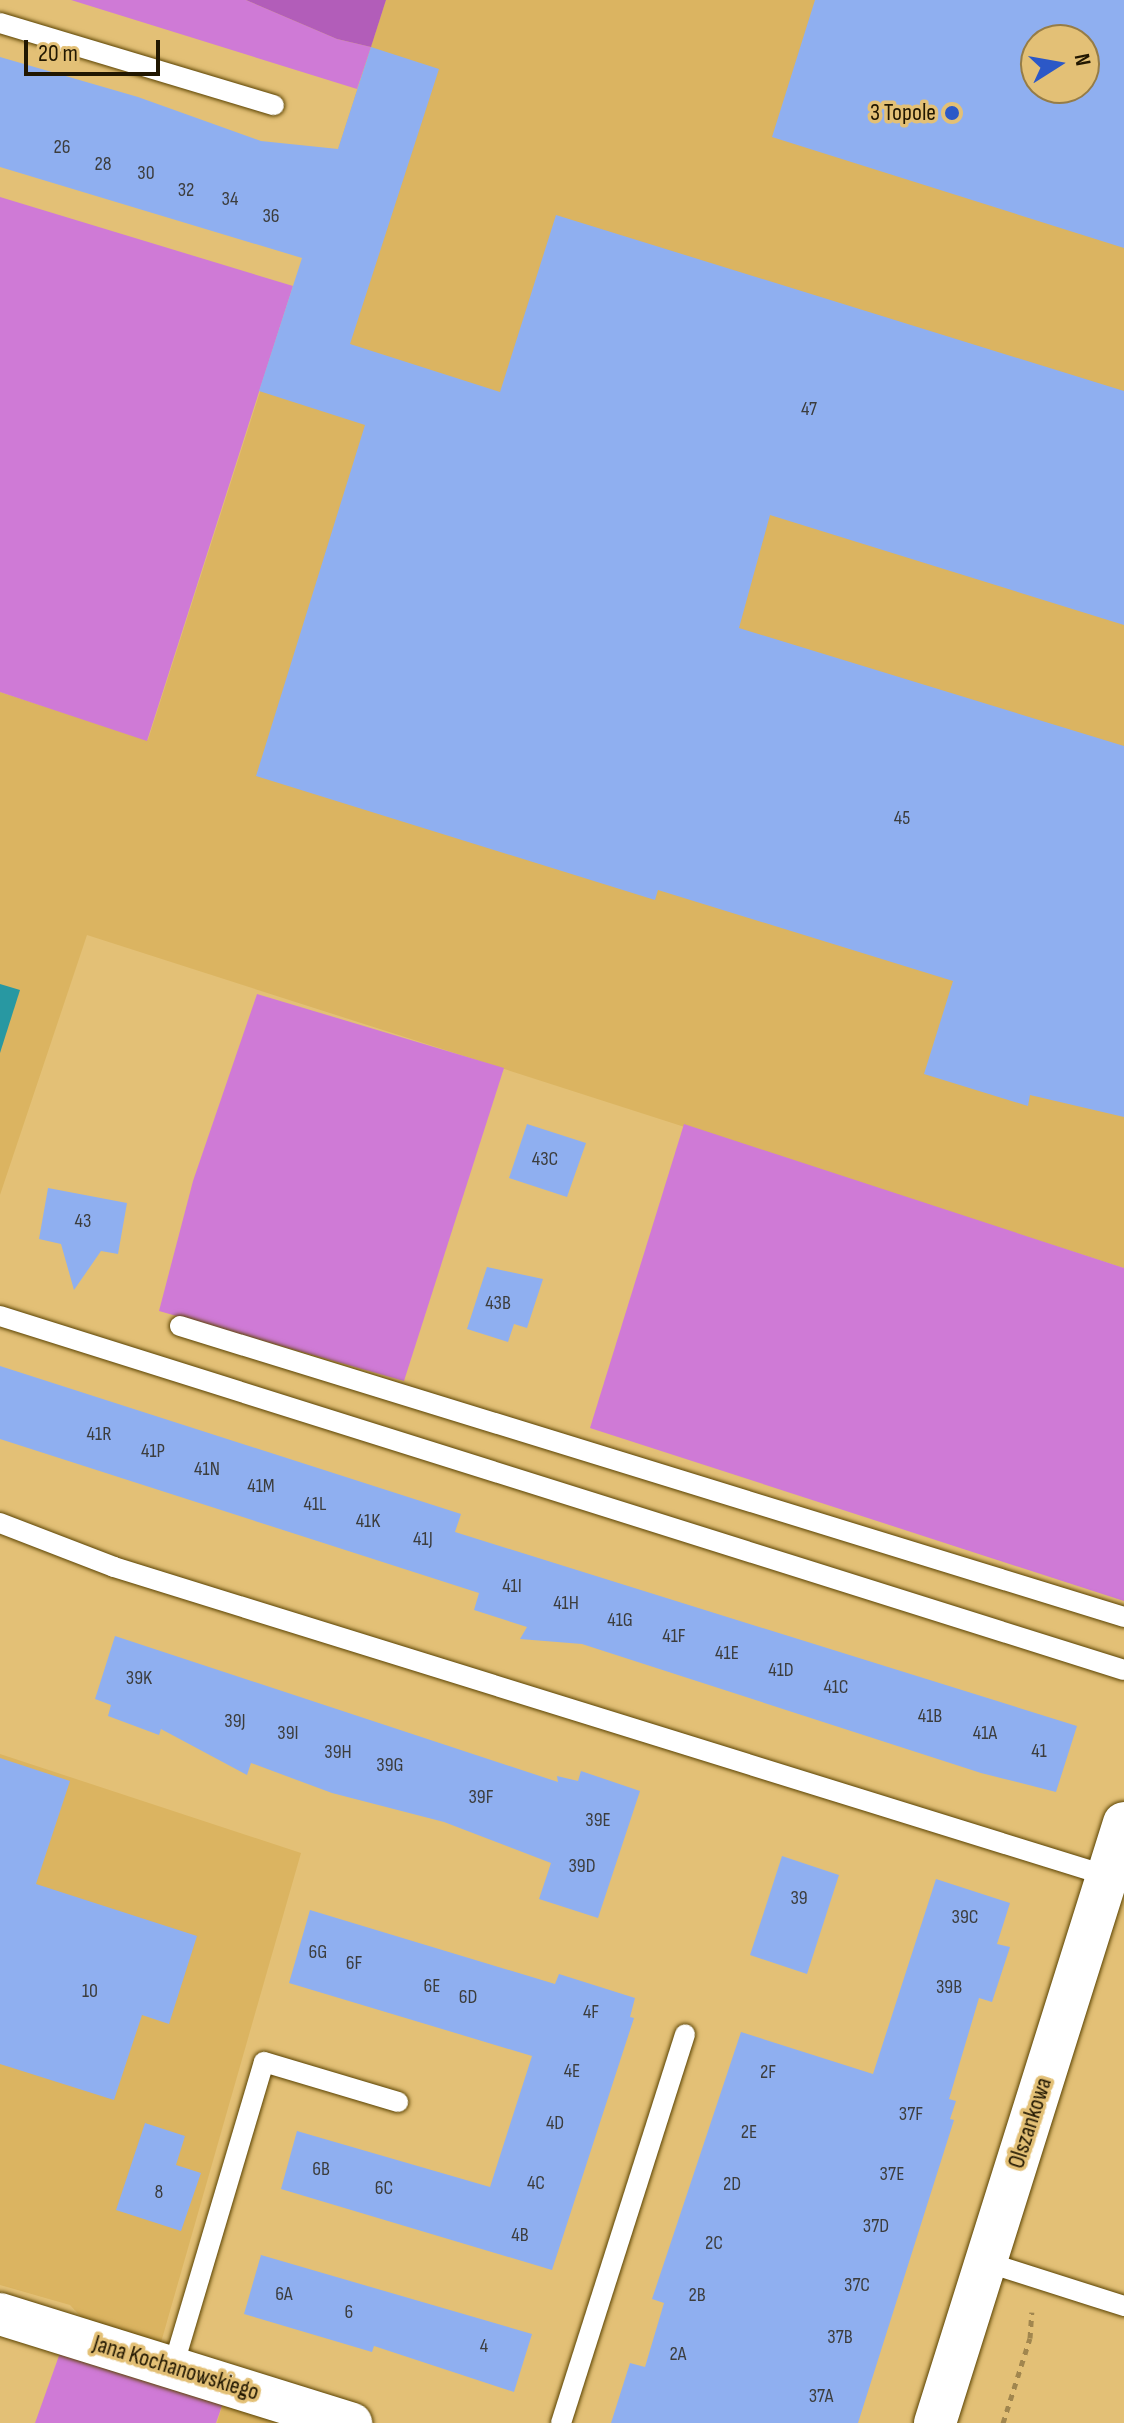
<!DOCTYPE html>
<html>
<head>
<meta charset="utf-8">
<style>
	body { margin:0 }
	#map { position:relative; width:1124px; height:2423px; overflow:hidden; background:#e3c076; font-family:"Sofia Sans Condensed",sans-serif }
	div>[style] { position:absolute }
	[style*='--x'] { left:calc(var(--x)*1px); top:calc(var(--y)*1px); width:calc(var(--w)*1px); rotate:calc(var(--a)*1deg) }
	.built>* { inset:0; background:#dbb461 }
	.green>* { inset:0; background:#cf7ad6 }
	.forest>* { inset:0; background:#b25db9 }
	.water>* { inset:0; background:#2898a2 }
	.building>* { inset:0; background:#8faff0 }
	.path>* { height:5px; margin-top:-2.5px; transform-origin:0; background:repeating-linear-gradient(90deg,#a1864e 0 6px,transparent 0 12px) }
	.roads { filter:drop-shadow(0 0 2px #5a4200) drop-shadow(0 0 2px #5a4200) }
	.lane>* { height:20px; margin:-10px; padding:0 10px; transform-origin:10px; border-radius:10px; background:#fff }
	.street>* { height:42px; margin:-21px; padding:0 21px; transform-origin:21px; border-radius:21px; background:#fff }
	.dots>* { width:22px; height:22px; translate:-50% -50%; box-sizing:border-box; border:4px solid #e3c076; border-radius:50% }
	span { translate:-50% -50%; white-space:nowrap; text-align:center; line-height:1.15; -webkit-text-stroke:7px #e3c076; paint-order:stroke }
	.number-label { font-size:20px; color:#3c3d3d }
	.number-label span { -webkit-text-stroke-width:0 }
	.poi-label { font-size:24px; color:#211701 }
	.right { translate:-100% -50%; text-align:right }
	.street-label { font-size:24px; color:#211701 }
	.north { position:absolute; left:1020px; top:24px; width:80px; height:80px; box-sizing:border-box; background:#e3c076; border:2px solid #957c47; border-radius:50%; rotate:79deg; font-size:22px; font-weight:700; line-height:32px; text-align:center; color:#211701 }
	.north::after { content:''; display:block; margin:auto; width:28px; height:36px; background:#2c58c7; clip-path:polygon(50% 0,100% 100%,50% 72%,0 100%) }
	.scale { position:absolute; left:24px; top:40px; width:136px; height:36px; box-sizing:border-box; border:4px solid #211701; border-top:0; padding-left:10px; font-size:24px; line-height:28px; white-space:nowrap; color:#211701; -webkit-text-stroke:6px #e3c076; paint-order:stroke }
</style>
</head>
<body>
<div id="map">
	<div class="built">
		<div style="clip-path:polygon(evenodd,386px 0,1124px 0,1124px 1268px,87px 935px,0 1195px,0 692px,148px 740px,386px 0,1036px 40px,1084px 40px,1084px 88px,1036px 88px,1036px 40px)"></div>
		<div style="clip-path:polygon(0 1754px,301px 1853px,160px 2346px,88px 2324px,70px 2305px,0 2285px)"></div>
		<div style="clip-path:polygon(224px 2400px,299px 2423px,217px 2423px)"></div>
	</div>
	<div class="green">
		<div style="clip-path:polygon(71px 0,246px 0,337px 39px,371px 47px,357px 89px)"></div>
		<div style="clip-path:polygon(0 197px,293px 286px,147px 741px,0 692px)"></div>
		<div style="clip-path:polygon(257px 994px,504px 1068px,404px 1381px,159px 1311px,193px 1181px)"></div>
		<div style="clip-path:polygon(684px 1124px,1124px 1268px,1124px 1601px,590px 1428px)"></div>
		<div style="clip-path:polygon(61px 2350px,224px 2400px,216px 2423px,35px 2423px)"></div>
	</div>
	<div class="forest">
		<div style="clip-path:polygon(246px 0,386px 0,371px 47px,337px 39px)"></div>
	</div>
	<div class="water">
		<div style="clip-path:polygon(0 984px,20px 990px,0 1053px)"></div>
	</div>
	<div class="building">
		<div style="clip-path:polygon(evenodd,815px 0,1124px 0,1124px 248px,772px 137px,815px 0,1036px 40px,1084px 40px,1084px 88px,1036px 88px,1036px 40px)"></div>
		<div style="clip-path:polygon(371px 47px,439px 69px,350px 344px,500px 392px,556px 215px,1124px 391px,1124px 625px,770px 515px,739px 628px,1124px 746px,1124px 1117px,1030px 1095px,1028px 1106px,924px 1074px,953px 981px,658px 890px,655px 900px,256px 776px,365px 425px,259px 391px,302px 258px,0 167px,0 57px,138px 97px,261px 141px,338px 149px)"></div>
		<div style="clip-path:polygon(527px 1124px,586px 1143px,567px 1197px,509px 1178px)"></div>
		<div style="clip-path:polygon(48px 1188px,127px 1203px,118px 1254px,101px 1251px,74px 1290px,61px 1244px,39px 1239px)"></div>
		<div style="clip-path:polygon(487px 1267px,543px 1279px,527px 1328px,514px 1324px,508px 1342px,467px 1329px)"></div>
		<div style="clip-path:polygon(0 1366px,461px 1514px,455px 1532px,1077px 1726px,1056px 1792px,981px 1773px,582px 1644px,520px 1639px,527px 1627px,474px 1610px,479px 1593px,0 1439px)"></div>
		<div style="clip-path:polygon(115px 1636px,558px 1782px,557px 1776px,578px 1781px,581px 1771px,640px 1791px,598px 1918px,539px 1899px,551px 1863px,444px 1822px,332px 1793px,251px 1763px,247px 1775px,161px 1729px,159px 1735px,108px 1716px,111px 1705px,95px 1699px)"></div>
		<div style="clip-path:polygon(0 1758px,70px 1781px,36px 1884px,197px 1936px,169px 2024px,142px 2015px,114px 2100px,0 2064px)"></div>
		<div style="clip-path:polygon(782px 1856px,839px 1875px,807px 1974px,750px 1955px)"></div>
		<div style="clip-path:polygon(936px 1879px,1010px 1903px,997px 1944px,1010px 1947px,992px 2002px,979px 1998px,949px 2099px,956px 2101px,950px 2119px,954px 2120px,858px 2423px,611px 2423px,630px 2363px,645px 2367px,664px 2303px,652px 2299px,741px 2032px,873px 2074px)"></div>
		<div style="clip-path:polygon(310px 1910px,555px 1984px,559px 1974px,635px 1998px,630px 2017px,634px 2018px,552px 2270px,281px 2189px,297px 2131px,490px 2187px,532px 2056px,289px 1983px)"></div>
		<div style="clip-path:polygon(145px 2123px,185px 2136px,176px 2165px,201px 2173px,181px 2231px,116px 2210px)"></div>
		<div style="clip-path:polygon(261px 2255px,532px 2334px,514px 2392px,374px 2346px,372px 2352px,244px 2314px)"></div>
	</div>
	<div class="path">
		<div style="--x:1003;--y:2423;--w:89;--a:-72.4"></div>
		<div style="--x:1030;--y:2338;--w:26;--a:-86"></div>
	</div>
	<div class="roads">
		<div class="lane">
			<div style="--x:0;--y:23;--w:286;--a:16.7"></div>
			<div style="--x:0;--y:1316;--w:1178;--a:17.48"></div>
			<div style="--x:180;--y:1326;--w:988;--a:17.13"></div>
			<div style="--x:0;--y:1523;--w:122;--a:21.1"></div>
			<div style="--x:114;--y:1567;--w:1041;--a:17.27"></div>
			<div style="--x:986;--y:2262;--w:145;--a:17.7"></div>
			<div style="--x:173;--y:2367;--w:318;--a:-73.4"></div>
			<div style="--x:264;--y:2062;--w:140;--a:16.6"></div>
			<div style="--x:561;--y:2423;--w:408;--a:-72.3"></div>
		</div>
		<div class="street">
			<div style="--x:0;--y:2314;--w:368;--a:17.3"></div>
			<div style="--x:935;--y:2423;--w:629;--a:-72.52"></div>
		</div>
	</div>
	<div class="dots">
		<div style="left:952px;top:113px;background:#2c58c7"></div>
	</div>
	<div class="number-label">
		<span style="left:62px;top:147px">26</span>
		<span style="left:103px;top:164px">28</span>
		<span style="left:146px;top:173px">30</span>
		<span style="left:186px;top:190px">32</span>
		<span style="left:230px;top:199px">34</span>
		<span style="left:271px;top:216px">36</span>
		<span style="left:809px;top:409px">47</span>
		<span style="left:902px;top:818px">45</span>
		<span style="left:545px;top:1159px">43C</span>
		<span style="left:83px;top:1221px">43</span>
		<span style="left:498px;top:1303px">43B</span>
		<span style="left:99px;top:1434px">41R</span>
		<span style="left:153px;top:1451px">41P</span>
		<span style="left:207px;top:1469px">41N</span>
		<span style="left:261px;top:1486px">41M</span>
		<span style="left:315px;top:1504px">41L</span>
		<span style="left:368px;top:1521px">41K</span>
		<span style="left:423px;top:1539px">41J</span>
		<span style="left:512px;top:1586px">41I</span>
		<span style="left:566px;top:1603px">41H</span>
		<span style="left:620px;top:1620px">41G</span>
		<span style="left:674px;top:1636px">41F</span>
		<span style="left:727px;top:1653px">41E</span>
		<span style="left:781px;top:1670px">41D</span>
		<span style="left:139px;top:1678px">39K</span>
		<span style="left:836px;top:1687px">41C</span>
		<span style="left:930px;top:1716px">41B</span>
		<span style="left:235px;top:1721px">39J</span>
		<span style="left:288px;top:1733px">39I</span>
		<span style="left:985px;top:1733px">41A</span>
		<span style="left:1039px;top:1751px">41</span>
		<span style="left:338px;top:1752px">39H</span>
		<span style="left:390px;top:1765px">39G</span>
		<span style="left:481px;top:1797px">39F</span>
		<span style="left:598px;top:1820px">39E</span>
		<span style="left:582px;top:1866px">39D</span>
		<span style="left:799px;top:1898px">39</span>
		<span style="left:965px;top:1917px">39C</span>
		<span style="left:318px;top:1952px">6G</span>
		<span style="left:354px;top:1963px">6F</span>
		<span style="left:432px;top:1986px">6E</span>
		<span style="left:949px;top:1987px">39B</span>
		<span style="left:90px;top:1991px">10</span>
		<span style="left:468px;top:1997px">6D</span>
		<span style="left:591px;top:2012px">4F</span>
		<span style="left:572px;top:2071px">4E</span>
		<span style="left:768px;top:2072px">2F</span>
		<span style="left:911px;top:2114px">37F</span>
		<span style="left:555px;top:2123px">4D</span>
		<span style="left:749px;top:2132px">2E</span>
		<span style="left:321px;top:2169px">6B</span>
		<span style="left:892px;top:2174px">37E</span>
		<span style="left:536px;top:2183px">4C</span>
		<span style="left:732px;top:2184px">2D</span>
		<span style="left:384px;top:2188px">6C</span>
		<span style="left:159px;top:2192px">8</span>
		<span style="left:876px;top:2226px">37D</span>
		<span style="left:520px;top:2235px">4B</span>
		<span style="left:714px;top:2243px">2C</span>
		<span style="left:857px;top:2285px">37C</span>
		<span style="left:284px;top:2294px">6A</span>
		<span style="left:697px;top:2295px">2B</span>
		<span style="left:349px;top:2312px">6</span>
		<span style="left:840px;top:2337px">37B</span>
		<span style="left:484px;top:2346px">4</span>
		<span style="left:678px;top:2354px">2A</span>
		<span style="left:821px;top:2396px">37A</span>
	</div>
	<div class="poi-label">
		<span class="right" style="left:936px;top:113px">3 Topole</span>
	</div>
	<div class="street-label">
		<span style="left:1030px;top:2123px;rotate:-72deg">Olszankowa</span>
		<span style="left:176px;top:2368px;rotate:17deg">Jana Kochanowskiego</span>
	</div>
	<div class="north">N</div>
	<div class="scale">20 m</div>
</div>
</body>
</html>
